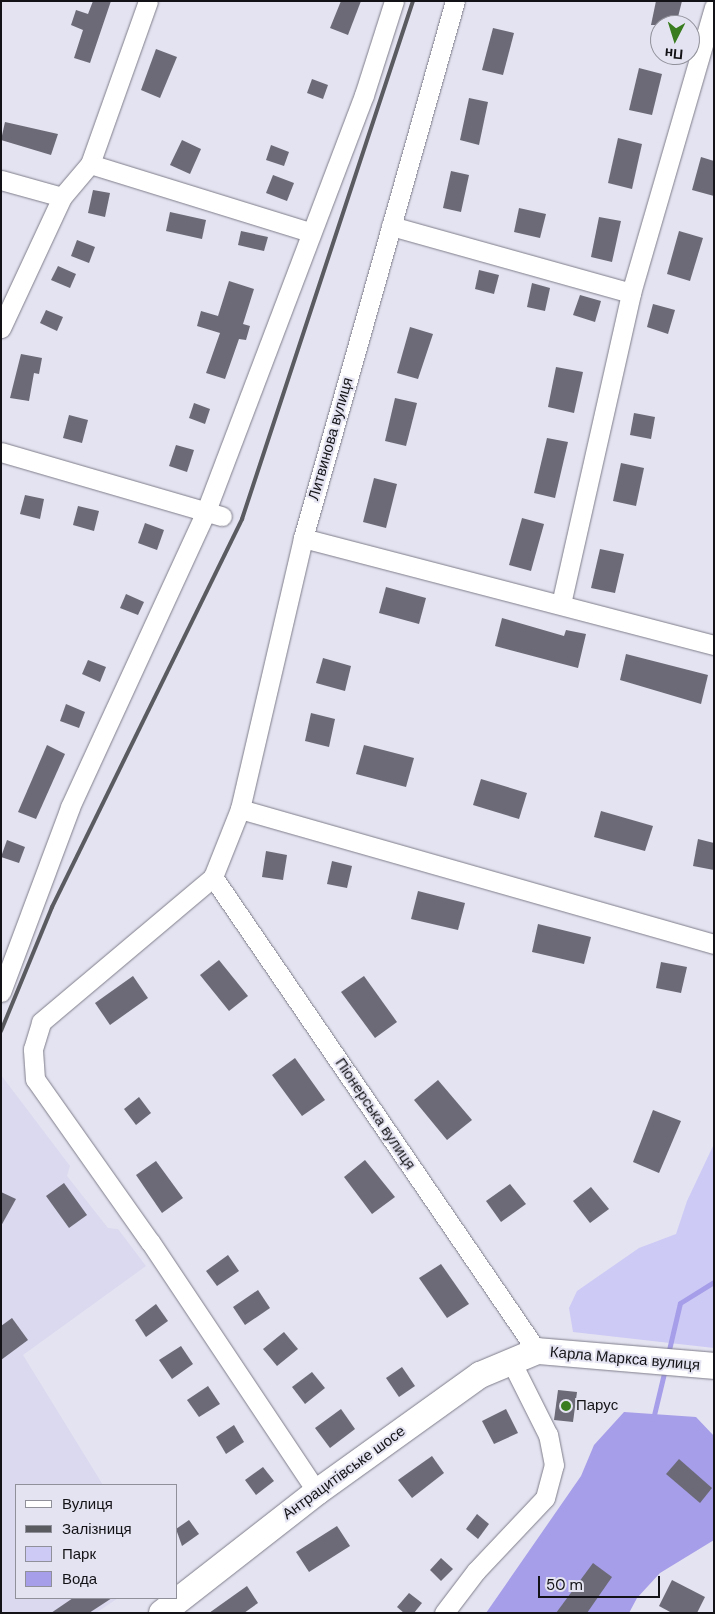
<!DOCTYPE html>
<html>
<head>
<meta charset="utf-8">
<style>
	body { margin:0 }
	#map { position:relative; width:715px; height:1614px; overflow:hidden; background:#e4e3f1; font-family:"DM Sans",sans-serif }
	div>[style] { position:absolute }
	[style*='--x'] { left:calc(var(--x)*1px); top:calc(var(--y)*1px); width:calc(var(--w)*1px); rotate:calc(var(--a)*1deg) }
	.built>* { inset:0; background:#dbd9ef }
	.green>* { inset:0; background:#cdcaf5 }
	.water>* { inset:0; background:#a69ee8 }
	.stream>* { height:5px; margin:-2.5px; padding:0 2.5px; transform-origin:2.5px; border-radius:2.5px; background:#a69ee8 }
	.building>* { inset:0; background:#6b6a76 }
	.roads { filter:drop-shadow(0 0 1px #7e7d8a) drop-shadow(0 0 1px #7e7d8a) }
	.street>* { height:19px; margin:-9.5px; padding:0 9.5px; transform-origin:9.5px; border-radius:9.5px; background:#fff }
	.secondary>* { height:26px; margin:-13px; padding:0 13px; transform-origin:13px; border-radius:13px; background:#fff }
	.rail>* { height:4px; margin:-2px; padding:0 2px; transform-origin:2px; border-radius:2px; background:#5a5a61 }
	.dots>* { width:14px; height:14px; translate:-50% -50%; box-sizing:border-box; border:2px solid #e4e3f1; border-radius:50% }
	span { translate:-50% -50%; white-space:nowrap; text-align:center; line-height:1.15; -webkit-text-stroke:4px #e4e3f1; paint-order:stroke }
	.street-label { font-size:15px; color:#131317 }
	.poi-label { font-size:15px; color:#131317 }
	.left { translate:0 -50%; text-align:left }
	.frame { position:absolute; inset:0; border:2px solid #131317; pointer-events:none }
	.legend { position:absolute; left:15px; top:1484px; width:162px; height:115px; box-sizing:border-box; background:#e4e3f1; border:1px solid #90909a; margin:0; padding:6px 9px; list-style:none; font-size:15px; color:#131317 }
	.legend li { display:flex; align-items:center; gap:10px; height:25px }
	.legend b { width:25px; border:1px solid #90909a }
	.north { position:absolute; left:650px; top:15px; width:50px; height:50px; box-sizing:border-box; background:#e4e3f1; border:1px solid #90909a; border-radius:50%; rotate:185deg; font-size:14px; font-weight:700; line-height:20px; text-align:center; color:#131317 }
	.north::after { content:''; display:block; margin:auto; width:18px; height:22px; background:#397d20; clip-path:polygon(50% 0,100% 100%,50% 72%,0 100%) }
	.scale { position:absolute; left:538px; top:1576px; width:122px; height:22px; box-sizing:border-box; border:2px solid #131317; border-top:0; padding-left:6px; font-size:15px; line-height:18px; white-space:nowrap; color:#131317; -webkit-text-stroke:4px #e4e3f1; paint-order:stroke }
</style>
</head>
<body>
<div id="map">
	<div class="built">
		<div style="clip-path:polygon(1px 1075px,70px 1166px,67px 1176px,108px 1228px,118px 1229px,146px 1266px,23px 1355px,103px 1485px,16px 1485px,16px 1598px,118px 1598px,96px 1613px,1px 1613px)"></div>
	</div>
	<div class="green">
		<div style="clip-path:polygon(714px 1144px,714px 1348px,573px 1332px,569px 1308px,577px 1291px,639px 1248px,676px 1234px,687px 1201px)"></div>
	</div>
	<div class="water">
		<div style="clip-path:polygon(624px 1412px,696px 1417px,714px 1436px,714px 1540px,660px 1573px,637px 1598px,629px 1613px,486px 1613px,581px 1476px,594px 1445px)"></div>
	</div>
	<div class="stream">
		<div style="--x:668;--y:1354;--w:52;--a:-76.8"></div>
		<div style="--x:680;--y:1303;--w:40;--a:-32"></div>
		<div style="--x:653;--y:1419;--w:51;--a:-76.5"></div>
	</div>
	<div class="building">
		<div style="clip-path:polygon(93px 1px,111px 1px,90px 63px,74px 58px,83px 30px,71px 25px,76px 10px,88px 14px)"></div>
		<div style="clip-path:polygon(341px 1px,361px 1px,348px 35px,330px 28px)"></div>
		<div style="clip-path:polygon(656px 1px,682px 1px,676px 25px,651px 25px)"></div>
		<div style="clip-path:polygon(493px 28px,514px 33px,503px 75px,482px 70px)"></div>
		<div style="clip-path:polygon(156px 49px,177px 57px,160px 98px,141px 90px)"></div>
		<div style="clip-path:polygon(639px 68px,662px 74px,652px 115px,629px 110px)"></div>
		<div style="clip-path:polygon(312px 79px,328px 85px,323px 99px,307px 93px)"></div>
		<div style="clip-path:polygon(469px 98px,488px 102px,479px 145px,460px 140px)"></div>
		<div style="clip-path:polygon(5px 122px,58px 134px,51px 155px,1px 140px)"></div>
		<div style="clip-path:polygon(618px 138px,642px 144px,632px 189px,608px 183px)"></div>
		<div style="clip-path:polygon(182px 140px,201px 149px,190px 174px,170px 165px)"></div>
		<div style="clip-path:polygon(271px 145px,289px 152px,284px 166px,266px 160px)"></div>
		<div style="clip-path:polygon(701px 157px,714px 161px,714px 196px,692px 190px)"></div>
		<div style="clip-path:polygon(451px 171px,469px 175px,461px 212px,443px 208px)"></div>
		<div style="clip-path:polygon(273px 175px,294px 183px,287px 201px,266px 193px)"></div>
		<div style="clip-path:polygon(93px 190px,110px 193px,105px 217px,88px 213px)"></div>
		<div style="clip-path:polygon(519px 208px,546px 214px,540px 238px,514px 232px)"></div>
		<div style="clip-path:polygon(170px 212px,206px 220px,202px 239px,166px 231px)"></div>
		<div style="clip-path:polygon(599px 217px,621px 221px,612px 262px,591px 257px)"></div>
		<div style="clip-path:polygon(241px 231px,268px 237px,264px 251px,238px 245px)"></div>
		<div style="clip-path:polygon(679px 231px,703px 238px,690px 281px,667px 274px)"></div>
		<div style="clip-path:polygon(77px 240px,95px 247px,89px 263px,71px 256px)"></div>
		<div style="clip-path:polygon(58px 266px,76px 274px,70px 288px,51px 280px)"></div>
		<div style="clip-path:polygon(479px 270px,499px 275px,494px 294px,475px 289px)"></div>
		<div style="clip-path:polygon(229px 281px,254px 289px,243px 324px,250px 326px,246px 340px,239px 339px,225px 379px,206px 373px,220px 333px,197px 326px,201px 311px,218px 316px)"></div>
		<div style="clip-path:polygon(532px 283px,550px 288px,545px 311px,527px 307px)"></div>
		<div style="clip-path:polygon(580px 295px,601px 301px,595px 322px,573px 315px)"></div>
		<div style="clip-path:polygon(653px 304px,675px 310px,668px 334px,647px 327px)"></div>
		<div style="clip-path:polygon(46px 310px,63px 317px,57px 331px,40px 323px)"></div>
		<div style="clip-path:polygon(410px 327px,433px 334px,418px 379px,397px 373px)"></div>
		<div style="clip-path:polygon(21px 354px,42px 358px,39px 374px,34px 373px,29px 401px,10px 398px)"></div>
		<div style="clip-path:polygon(556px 367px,583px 372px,574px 413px,548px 407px)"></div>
		<div style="clip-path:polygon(395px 398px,417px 403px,406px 446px,385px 441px)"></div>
		<div style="clip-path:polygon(194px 403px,210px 409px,205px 424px,189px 418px)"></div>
		<div style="clip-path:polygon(634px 413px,655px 417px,651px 439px,630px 435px)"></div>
		<div style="clip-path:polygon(69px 415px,88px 420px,82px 443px,63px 438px)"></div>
		<div style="clip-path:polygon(547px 438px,568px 442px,555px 498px,534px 493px)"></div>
		<div style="clip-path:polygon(176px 445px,194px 450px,187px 472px,169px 466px)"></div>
		<div style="clip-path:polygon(621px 463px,644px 468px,636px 506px,613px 501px)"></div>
		<div style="clip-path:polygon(374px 478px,397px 484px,386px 528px,363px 522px)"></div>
		<div style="clip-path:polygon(25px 495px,44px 499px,40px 519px,20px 514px)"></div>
		<div style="clip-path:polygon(78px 506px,99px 511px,94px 531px,73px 525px)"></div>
		<div style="clip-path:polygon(522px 518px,544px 524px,531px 571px,509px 565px)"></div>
		<div style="clip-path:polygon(145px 523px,164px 530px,157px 550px,138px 543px)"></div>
		<div style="clip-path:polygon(600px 549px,624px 554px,615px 593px,591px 588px)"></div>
		<div style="clip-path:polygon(386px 587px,426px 598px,419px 624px,379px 613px)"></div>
		<div style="clip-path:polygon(126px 594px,144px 602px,138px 615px,120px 608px)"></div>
		<div style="clip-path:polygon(502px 618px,564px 636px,566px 630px,586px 634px,578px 668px,495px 646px)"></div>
		<div style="clip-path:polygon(626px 654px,708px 675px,701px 704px,620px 680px)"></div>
		<div style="clip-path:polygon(323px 658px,351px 666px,345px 691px,316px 683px)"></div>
		<div style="clip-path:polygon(88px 660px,106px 667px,100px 682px,82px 674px)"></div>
		<div style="clip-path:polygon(66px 704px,85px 712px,79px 728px,60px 721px)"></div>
		<div style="clip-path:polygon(311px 713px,335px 719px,329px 747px,305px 741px)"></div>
		<div style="clip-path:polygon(47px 745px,65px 754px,36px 819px,18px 812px)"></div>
		<div style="clip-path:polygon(364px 745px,414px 758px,406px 787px,356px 774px)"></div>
		<div style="clip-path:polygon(481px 779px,527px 793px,519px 819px,473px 805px)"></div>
		<div style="clip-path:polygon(601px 811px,653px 826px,645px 851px,594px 837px)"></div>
		<div style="clip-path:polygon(698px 839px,714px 843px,714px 870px,693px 866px)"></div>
		<div style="clip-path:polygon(7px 840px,25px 847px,19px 863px,1px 857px)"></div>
		<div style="clip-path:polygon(266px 851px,287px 855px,283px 880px,262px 877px)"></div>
		<div style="clip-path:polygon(332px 861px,352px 866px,347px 888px,327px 884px)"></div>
		<div style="clip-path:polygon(418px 891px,465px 903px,458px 930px,411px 919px)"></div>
		<div style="clip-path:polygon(538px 924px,591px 937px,584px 964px,532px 952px)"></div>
		<div style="clip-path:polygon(219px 960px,248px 996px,229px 1011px,200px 975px)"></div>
		<div style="clip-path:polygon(661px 962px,687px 967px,681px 993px,656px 988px)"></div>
		<div style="clip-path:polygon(133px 976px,148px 998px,110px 1025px,95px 1003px)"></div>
		<div style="clip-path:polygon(364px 976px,397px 1022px,375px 1038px,341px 992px)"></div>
		<div style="clip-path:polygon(295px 1058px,325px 1100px,302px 1116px,272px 1075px)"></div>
		<div style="clip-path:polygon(438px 1080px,472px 1120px,447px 1140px,414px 1100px)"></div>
		<div style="clip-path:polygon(139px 1097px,151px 1113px,136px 1125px,124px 1109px)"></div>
		<div style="clip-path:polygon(653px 1110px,681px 1121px,659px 1173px,633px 1162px)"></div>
		<div style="clip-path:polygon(365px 1160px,395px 1197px,372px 1214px,344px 1177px)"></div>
		<div style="clip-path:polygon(156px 1161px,183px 1198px,162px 1213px,136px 1175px)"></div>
		<div style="clip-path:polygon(64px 1183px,87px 1215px,69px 1228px,46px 1196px)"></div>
		<div style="clip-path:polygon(510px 1184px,526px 1204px,501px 1222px,486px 1201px)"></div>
		<div style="clip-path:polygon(591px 1187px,609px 1209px,590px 1223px,573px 1201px)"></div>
		<div style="clip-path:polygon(1px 1192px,16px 1199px,1px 1226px)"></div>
		<div style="clip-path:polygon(228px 1255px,239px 1271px,217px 1286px,206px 1271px)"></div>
		<div style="clip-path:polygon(441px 1264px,469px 1304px,447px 1318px,419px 1278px)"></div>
		<div style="clip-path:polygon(258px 1290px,270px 1308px,245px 1325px,233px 1307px)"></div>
		<div style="clip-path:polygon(156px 1304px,168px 1321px,146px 1337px,135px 1320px)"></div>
		<div style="clip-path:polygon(12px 1318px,28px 1340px,1px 1360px,1px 1326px)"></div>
		<div style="clip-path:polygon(284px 1332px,298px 1349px,277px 1366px,263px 1349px)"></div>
		<div style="clip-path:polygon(181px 1346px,193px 1364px,172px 1379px,159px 1360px)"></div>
		<div style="clip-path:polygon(402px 1367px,415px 1386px,399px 1397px,386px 1378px)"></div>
		<div style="clip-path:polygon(312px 1372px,325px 1388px,305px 1404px,292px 1387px)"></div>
		<div style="clip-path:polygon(208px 1386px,220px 1404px,199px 1417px,187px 1400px)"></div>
		<div style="clip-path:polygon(558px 1390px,577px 1392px,573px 1422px,554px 1420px)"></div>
		<div style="clip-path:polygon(341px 1409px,355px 1429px,330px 1448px,315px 1428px)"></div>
		<div style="clip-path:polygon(506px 1409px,518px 1433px,494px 1444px,482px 1421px)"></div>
		<div style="clip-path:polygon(234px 1425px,244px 1442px,226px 1454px,216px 1437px)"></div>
		<div style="clip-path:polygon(432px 1456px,444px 1473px,412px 1498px,398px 1480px)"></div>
		<div style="clip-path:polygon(679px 1459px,712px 1488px,700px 1503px,666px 1474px)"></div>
		<div style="clip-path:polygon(263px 1467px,274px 1481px,256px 1495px,245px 1480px)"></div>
		<div style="clip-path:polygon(477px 1514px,489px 1524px,478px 1539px,466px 1529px)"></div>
		<div style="clip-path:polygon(189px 1520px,199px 1534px,182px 1546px,176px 1529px)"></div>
		<div style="clip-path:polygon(337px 1526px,350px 1546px,309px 1572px,296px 1552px)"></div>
		<div style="clip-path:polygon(441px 1558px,453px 1569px,441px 1581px,430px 1570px)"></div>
		<div style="clip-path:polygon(593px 1563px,612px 1577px,587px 1613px,556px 1613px)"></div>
		<div style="clip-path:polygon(672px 1580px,705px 1597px,697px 1613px,672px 1613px,659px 1606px)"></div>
		<div style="clip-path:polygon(247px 1586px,258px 1603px,244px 1613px,209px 1613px)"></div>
		<div style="clip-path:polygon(409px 1593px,422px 1603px,414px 1613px,404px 1613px,397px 1607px)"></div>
		<div style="clip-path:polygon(73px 1598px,112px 1598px,89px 1613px,51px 1613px)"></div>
	</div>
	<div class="roads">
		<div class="street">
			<div style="--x:90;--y:164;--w:230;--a:17.2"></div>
			<div style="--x:1;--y:180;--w:63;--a:15.6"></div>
			<div style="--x:391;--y:226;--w:249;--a:15.6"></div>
			<div style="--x:1;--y:328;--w:145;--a:-65"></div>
			<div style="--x:62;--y:197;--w:43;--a:-49.7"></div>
			<div style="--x:90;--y:164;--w:173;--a:-70.4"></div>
			<div style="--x:1;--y:452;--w:230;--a:16.2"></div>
			<div style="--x:303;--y:538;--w:425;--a:14.6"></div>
			<div style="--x:561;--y:604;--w:319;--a:-77.3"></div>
			<div style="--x:631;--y:293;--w:298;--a:-73.8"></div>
			<div style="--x:240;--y:809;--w:493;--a:15.9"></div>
			<div style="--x:213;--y:877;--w:574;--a:55.65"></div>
			<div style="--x:1;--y:992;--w:197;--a:-69.5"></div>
			<div style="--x:70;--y:807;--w:326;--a:-65.3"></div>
			<div style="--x:206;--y:511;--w:445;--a:-69.2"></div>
			<div style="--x:364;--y:95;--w:99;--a:-72.3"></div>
			<div style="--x:317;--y:1492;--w:301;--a:-123.7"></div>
			<div style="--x:150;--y:1242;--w:199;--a:-125.2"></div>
			<div style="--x:35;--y:1079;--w:30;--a:-94"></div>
			<div style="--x:33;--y:1049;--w:28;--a:-73"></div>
			<div style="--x:41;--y:1022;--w:225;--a:-40.1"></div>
			<div style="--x:213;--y:877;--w:73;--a:-68.3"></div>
			<div style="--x:240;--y:809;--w:278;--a:-76.9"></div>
			<div style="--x:303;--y:538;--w:558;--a:-74.2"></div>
			<div style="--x:444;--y:1613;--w:53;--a:-52.7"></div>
			<div style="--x:476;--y:1571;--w:100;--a:-46.6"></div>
			<div style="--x:545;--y:1498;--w:34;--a:-75"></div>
			<div style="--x:554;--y:1465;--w:31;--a:-101"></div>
			<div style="--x:548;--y:1435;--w:83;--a:-116.6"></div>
		</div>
		<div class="secondary">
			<div style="--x:162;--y:1613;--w:197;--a:-38"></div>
			<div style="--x:317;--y:1492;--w:201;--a:-35.7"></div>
			<div style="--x:480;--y:1375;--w:62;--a:-22.8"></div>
			<div style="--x:537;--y:1351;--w:178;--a:4.8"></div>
		</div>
	</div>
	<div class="rail">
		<div style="--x:1;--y:1031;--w:134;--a:-67.6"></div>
		<div style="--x:52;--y:907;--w:432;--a:-63.9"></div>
		<div style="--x:242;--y:519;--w:545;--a:-71.73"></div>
	</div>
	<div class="dots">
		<div style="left:566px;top:1406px;background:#397d20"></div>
	</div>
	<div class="street-label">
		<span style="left:331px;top:439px;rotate:-74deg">Литвинова вулиця</span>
		<span style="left:375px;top:1114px;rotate:56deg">Піонерська вулиця</span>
		<span style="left:625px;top:1359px;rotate:5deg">Карла Маркса вулиця</span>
		<span style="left:344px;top:1473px;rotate:-36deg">Антрацитівське шосе</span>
	</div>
	<div class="poi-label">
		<span class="left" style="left:576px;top:1406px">Парус</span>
	</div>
	<div class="frame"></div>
	<ul class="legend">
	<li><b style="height:6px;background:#fff"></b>Вулиця</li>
	<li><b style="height:6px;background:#5a5a61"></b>Залізниця</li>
	<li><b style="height:14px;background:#cdcaf5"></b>Парк</li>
	<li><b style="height:14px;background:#a69ee8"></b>Вода</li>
	</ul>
	<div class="north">Пн</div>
	<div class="scale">50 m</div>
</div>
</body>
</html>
